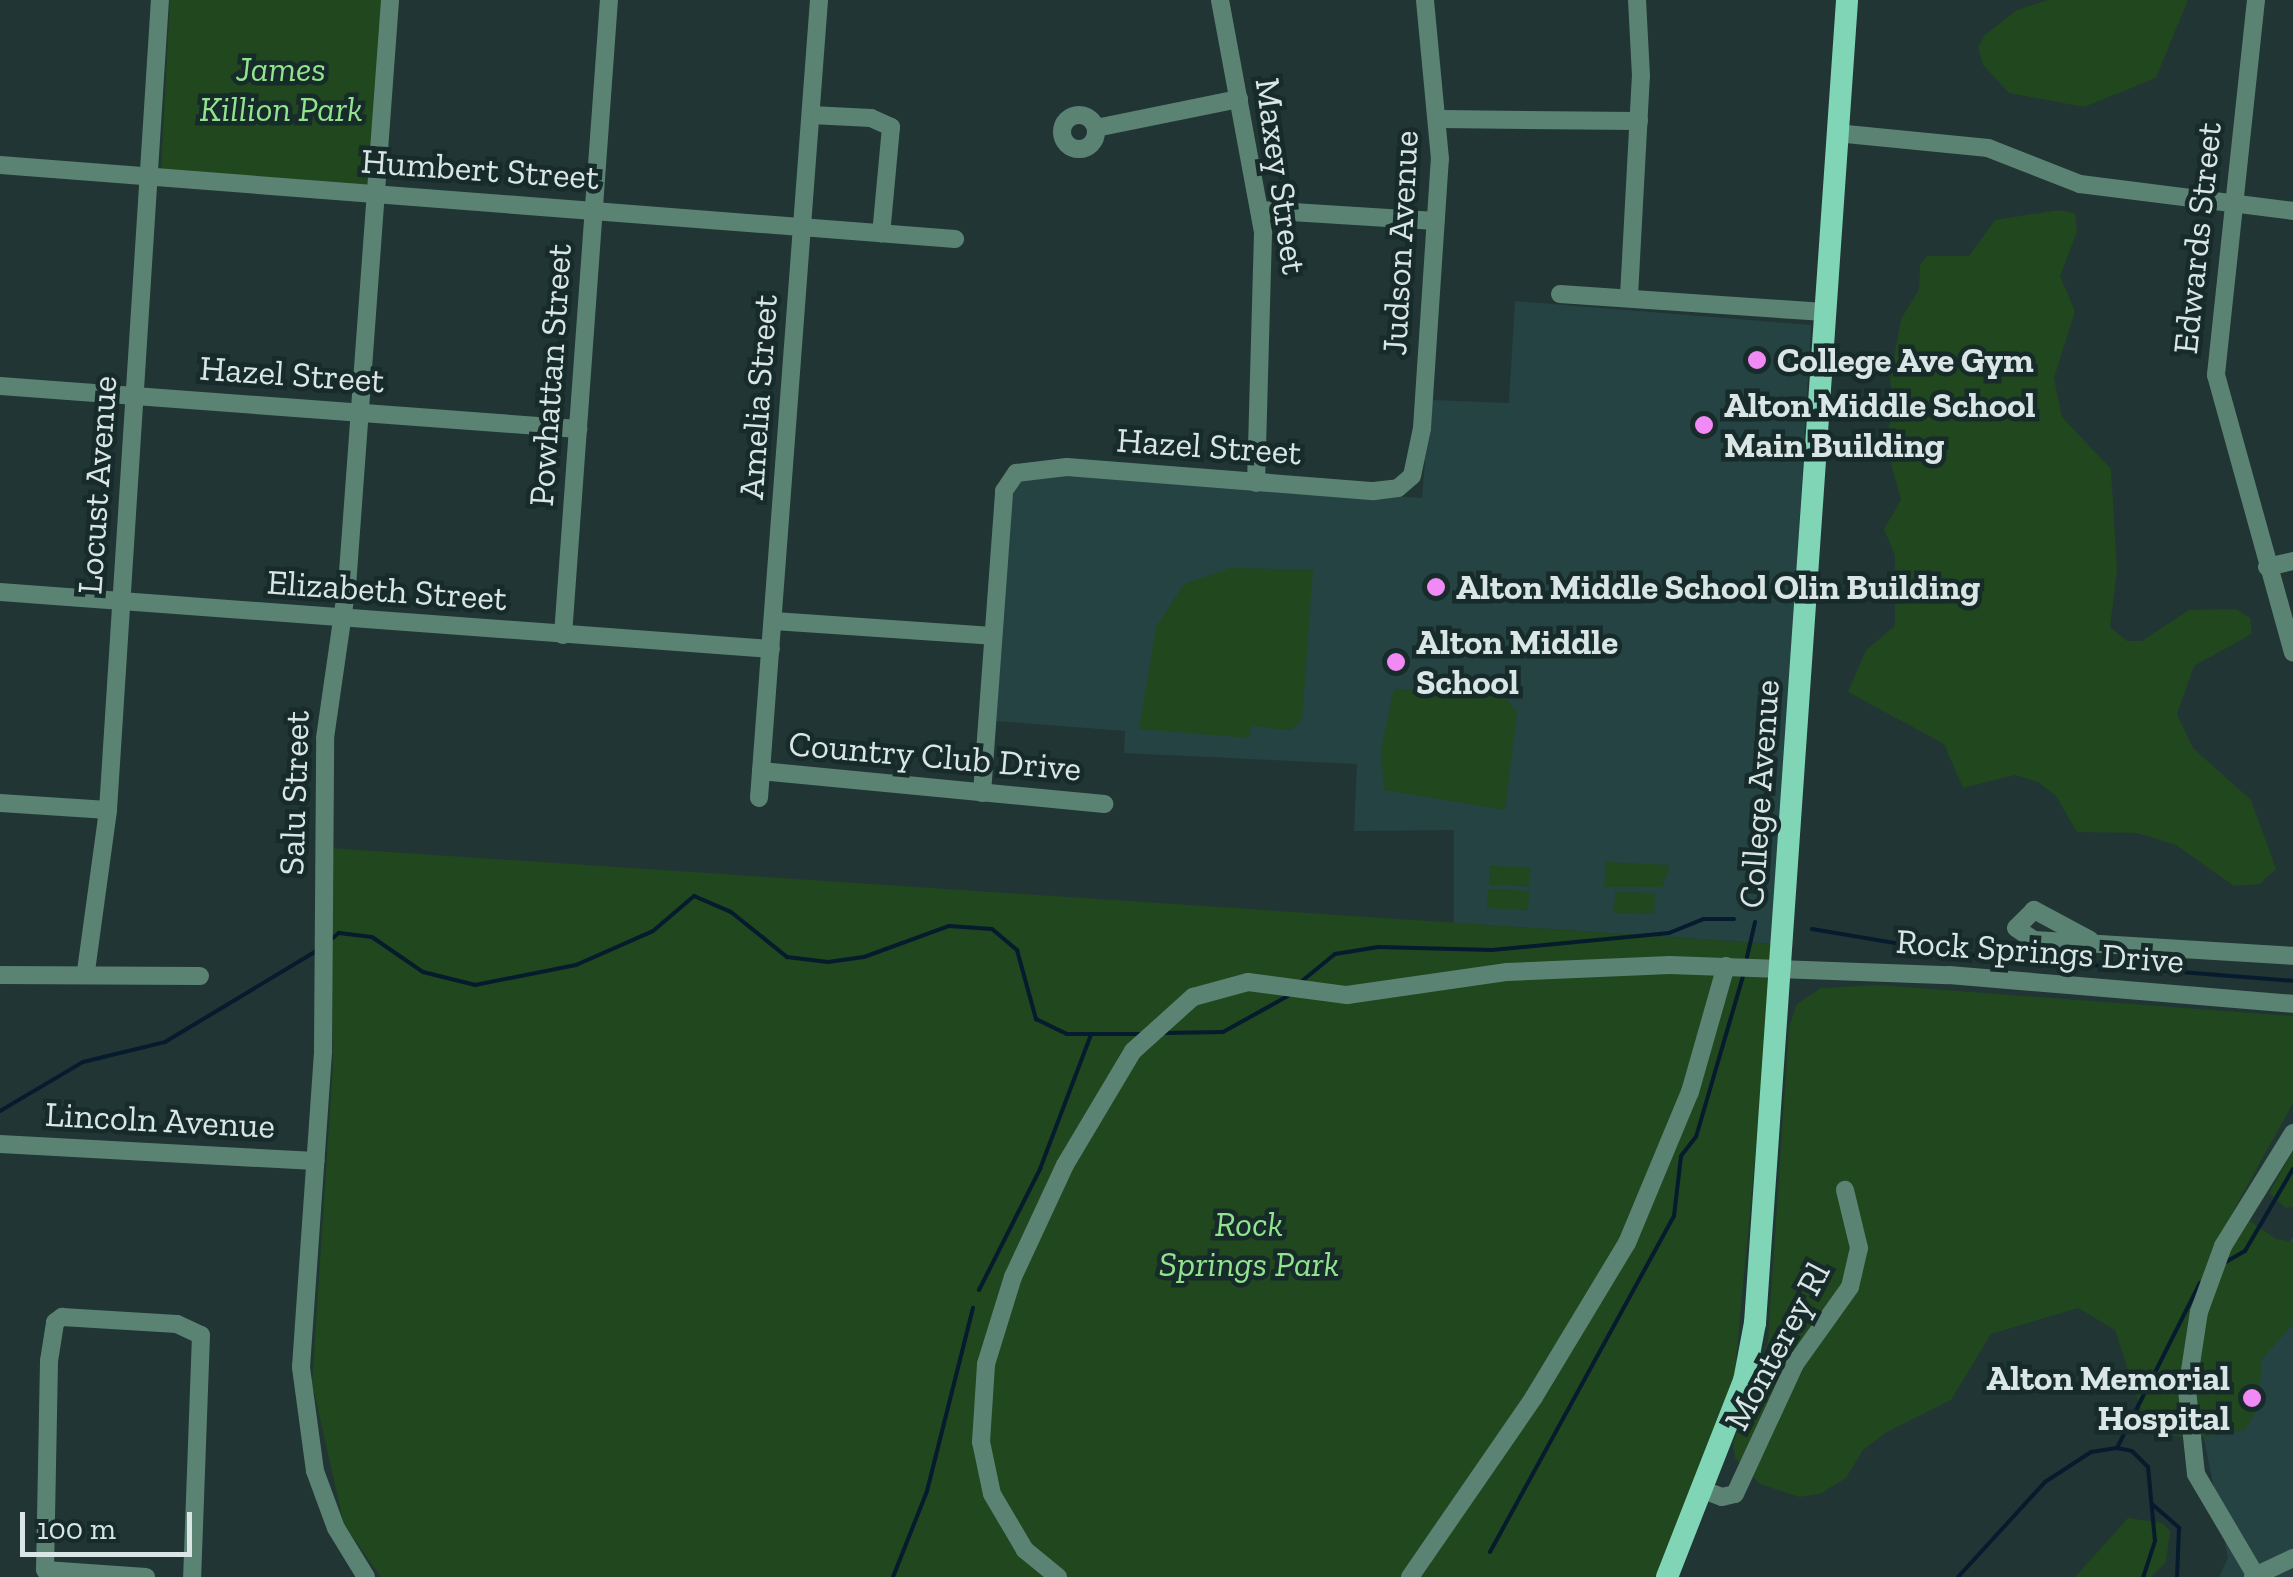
<!DOCTYPE html>
<html>
<head>
<meta charset="utf-8">
<style>
	body { margin:0 }
	#map { position:relative; width:2293px; height:1577px; overflow:hidden; background:#213534; font-family:"Zilla Slab",serif }
	div>[style] { position:absolute }
	[style*='--x'] { left:calc(var(--x)*1px); top:calc(var(--y)*1px); width:calc(var(--w)*1px); rotate:calc(var(--a)*1deg) }
	.built>* { inset:0; background:#264343 }
	.green>* { inset:0; background:#20471e }
	.stream>* { height:4px; margin:-2px; padding:0 2px; transform-origin:2px; border-radius:2px; background:#061b2d }
	.minor>* { height:18px; margin:-9px; padding:0 9px; transform-origin:9px; border-radius:9px; background:#5b8374 }
	.minor>.ring { margin:-9px; padding:0; box-sizing:content-box; background:none; border:18px solid #5b8374; border-radius:50% }
	.major>* { height:22px; margin:-11px; padding:0 11px; transform-origin:11px; border-radius:11px; background:#80d5b6 }
	.dots>* { width:28px; height:28px; translate:-50% -50%; box-sizing:border-box; border:5px solid #172b2a; border-radius:50% }
	span { translate:-50% -50%; white-space:nowrap; text-align:center; line-height:1.15; -webkit-text-stroke:9px #172b2a; paint-order:stroke }
	.park-label { font-size:35px; color:#92e38d; font-style:italic }
	.street-label { font-size:35px; color:#dae6e6 }
	.poi-label { font-size:35px; color:#dae6e6; font-weight:700 }
	.left { translate:0 -50%; text-align:left }
	.right { translate:-100% -50%; text-align:right }
	.scale { position:absolute; left:20px; top:1512px; width:172px; height:45px; box-sizing:border-box; border:5px solid #dae6e6; border-top:0; padding-left:12px; font-size:30px; line-height:35px; white-space:nowrap; color:#dae6e6; -webkit-text-stroke:8px #172b2a; paint-order:stroke }
</style>
</head>
<body>
<div id="map">
	<div class="built">
		<div style="clip-path:polygon(1515px 301px,1811px 325px,1775px 944px,1454px 923px,1454px 830px,1354px 831px,1357px 764px,1124px 753px,1125px 731px,996px 721px,1010px 505px,1017px 484px,1039px 473px,1422px 498px,1430px 400px,1509px 403px)"></div>
		<div style="clip-path:polygon(2293px 1237px,2293px 1577px,2219px 1577px,2228px 1558px,2202px 1429px,2255px 1287px)"></div>
	</div>
	<div class="green">
		<div style="clip-path:polygon(170px 0,382px 0,368px 185px,161px 169px)"></div>
		<div style="clip-path:polygon(2048px 0,2188px 0,2156px 78px,2084px 107px,2009px 93px,1983px 65px,1978px 47px,1985px 35px,2017px 10px)"></div>
		<div style="clip-path:polygon(2058px 210px,2075px 213px,2077px 232px,2060px 276px,2075px 311px,2054px 378px,2062px 417px,2111px 469px,2117px 570px,2110px 627px,2127px 641px,2142px 641px,2189px 610px,2236px 609px,2250px 618px,2252px 634px,2194px 666px,2177px 714px,2193px 748px,2251px 800px,2276px 869px,2260px 884px,2234px 886px,2176px 845px,2137px 833px,2077px 832px,2056px 796px,2038px 782px,2015px 775px,1963px 788px,1944px 744px,1848px 692px,1866px 650px,1895px 626px,1895px 555px,1884px 529px,1901px 500px,1884px 438px,1895px 411px,1890px 380px,1901px 319px,1919px 290px,1920px 265px,1927px 256px,1969px 256px,1995px 220px)"></div>
		<div style="clip-path:polygon(1231px 568px,1313px 570px,1302px 721px,1291px 730px,1251px 726px,1249px 738px,1139px 729px,1156px 627px,1184px 584px)"></div>
		<div style="clip-path:polygon(1394px 689px,1499px 691px,1517px 712px,1505px 810px,1384px 790px,1381px 750px)"></div>
		<div style="clip-path:polygon(330px 848px,1775px 944px,1734px 1382px,1656px 1577px,381px 1577px,344px 1525px,312px 1383px,333px 1064px)"></div>
		<div style="clip-path:polygon(1606px 862px,1669px 865px,1670px 866px,1662px 887px,1604px 887px)"></div>
		<div style="clip-path:polygon(1489px 866px,1530px 867px,1529px 886px,1489px 885px)"></div>
		<div style="clip-path:polygon(1488px 889px,1529px 891px,1528px 910px,1487px 908px)"></div>
		<div style="clip-path:polygon(1615px 892px,1655px 893px,1654px 914px,1614px 913px)"></div>
		<div style="clip-path:polygon(1878px 985px,2293px 1016px,2293px 1103px,2234px 1210px,2276px 1239px,2293px 1242px,2293px 1324px,2262px 1359px,2258px 1408px,2245px 1430px,2196px 1438px,2162px 1435px,2145px 1422px,2115px 1330px,2078px 1308px,1991px 1334px,1951px 1400px,1887px 1432px,1863px 1450px,1846px 1478px,1820px 1494px,1799px 1497px,1760px 1484px,1735px 1458px,1733px 1444px,1768px 1340px,1789px 1027px,1797px 1004px,1821px 988px)"></div>
		<div style="clip-path:polygon(2293px 1151px,2293px 1207px,2286px 1208px,2269px 1193px)"></div>
		<div style="clip-path:polygon(2128px 1518px,2162px 1523px,2170px 1531px,2166px 1562px,2151px 1577px,2075px 1577px)"></div>
	</div>
	<div class="stream">
		<div style="--x:1812;--y:929;--w:155;--a:9.6"></div>
		<div style="--x:1965;--y:955;--w:329;--a:4.5"></div>
		<div style="--x:329;--y:941;--w:13;--a:-39"></div>
		<div style="--x:339;--y:933;--w:33;--a:7"></div>
		<div style="--x:372;--y:937;--w:62;--a:34.5"></div>
		<div style="--x:423;--y:972;--w:54;--a:14"></div>
		<div style="--x:475;--y:985;--w:103;--a:-11.2"></div>
		<div style="--x:576;--y:965;--w:84;--a:-23.8"></div>
		<div style="--x:653;--y:931;--w:54;--a:-40.5"></div>
		<div style="--x:694;--y:896;--w:40;--a:23.4"></div>
		<div style="--x:731;--y:912;--w:72;--a:38.8"></div>
		<div style="--x:787;--y:957;--w:41;--a:7"></div>
		<div style="--x:828;--y:962;--w:36;--a:-8"></div>
		<div style="--x:864;--y:957;--w:90;--a:-20"></div>
		<div style="--x:949;--y:926;--w:43;--a:4"></div>
		<div style="--x:992;--y:929;--w:33;--a:40"></div>
		<div style="--x:1017;--y:950;--w:72;--a:74.6"></div>
		<div style="--x:1036;--y:1019;--w:34;--a:26"></div>
		<div style="--x:1067;--y:1034;--w:76;--a:0"></div>
		<div style="--x:1747;--y:957;--w:36;--a:-77"></div>
		<div style="--x:1302;--y:981;--w:43;--a:-39.3"></div>
		<div style="--x:1335;--y:954;--w:44;--a:-9.2"></div>
		<div style="--x:1378;--y:947;--w:114;--a:1.5"></div>
		<div style="--x:1492;--y:950;--w:178;--a:-5.5"></div>
		<div style="--x:1669;--y:933;--w:37;--a:-22"></div>
		<div style="--x:1703;--y:919;--w:31;--a:0"></div>
		<div style="--x:1162;--y:1033;--w:61;--a:-0.9"></div>
		<div style="--x:1223;--y:1032;--w:74;--a:-29"></div>
		<div style="--x:0;--y:1111;--w:96;--a:-30.6"></div>
		<div style="--x:83;--y:1062;--w:84;--a:-13.7"></div>
		<div style="--x:165;--y:1042;--w:179;--a:-31"></div>
		<div style="--x:2224;--y:1263;--w:24;--a:-30"></div>
		<div style="--x:2245;--y:1251;--w:95;--a:-59.7"></div>
		<div style="--x:979;--y:1290;--w:136;--a:-63.2"></div>
		<div style="--x:1040;--y:1169;--w:143;--a:-69.2"></div>
		<div style="--x:2117;--y:1448;--w:185;--a:-63.3"></div>
		<div style="--x:2153;--y:1505;--w:35;--a:41"></div>
		<div style="--x:2179;--y:1528;--w:49;--a:92.3"></div>
		<div style="--x:1490;--y:1552;--w:383;--a:-61.3"></div>
		<div style="--x:1674;--y:1216;--w:60;--a:-83.3"></div>
		<div style="--x:1681;--y:1156;--w:24;--a:-52"></div>
		<div style="--x:1696;--y:1137;--w:168;--a:-73.7"></div>
		<div style="--x:893;--y:1577;--w:92;--a:-68.4"></div>
		<div style="--x:927;--y:1491;--w:189;--a:-75.9"></div>
		<div style="--x:1958;--y:1577;--w:129;--a:-47.5"></div>
		<div style="--x:2045;--y:1482;--w:55;--a:-33.1"></div>
		<div style="--x:2091;--y:1452;--w:26;--a:-9"></div>
		<div style="--x:2117;--y:1448;--w:15;--a:11"></div>
		<div style="--x:2132;--y:1451;--w:23;--a:45"></div>
		<div style="--x:2148;--y:1467;--w:74;--a:84.6"></div>
		<div style="--x:2155;--y:1541;--w:38;--a:108"></div>
	</div>
	<div class="minor">
		<div style="--x:1220;--y:0;--w:237;--a:79.5"></div>
		<div style="--x:1263;--y:233;--w:250;--a:91.6"></div>
		<div style="--x:2256;--y:0;--w:377;--a:96.1"></div>
		<div style="--x:2216;--y:375;--w:288;--a:74.5"></div>
		<div style="--x:811;--y:115;--w:60;--a:2.9"></div>
		<div style="--x:871;--y:118;--w:22;--a:24"></div>
		<div style="--x:891;--y:127;--w:107;--a:95.3"></div>
		<div class="ring" style="left:1062px;top:115px;width:16px;height:16px"></div>
		<div style="--x:1440;--y:119;--w:199;--a:0.6"></div>
		<div style="--x:1096;--y:128;--w:146;--a:-11.5"></div>
		<div style="--x:1836;--y:133;--w:153;--a:5.6"></div>
		<div style="--x:1988;--y:148;--w:99;--a:21.4"></div>
		<div style="--x:2080;--y:184;--w:215;--a:7.2"></div>
		<div style="--x:0;--y:165;--w:958;--a:4.43"></div>
		<div style="--x:1260;--y:210;--w:176;--a:3.6"></div>
		<div style="--x:1560;--y:294;--w:265;--a:3.9"></div>
		<div style="--x:1629;--y:296;--w:220;--a:-86.9"></div>
		<div style="--x:1641;--y:76;--w:76;--a:-93"></div>
		<div style="--x:0;--y:386;--w:580;--a:4.25"></div>
		<div style="--x:2267;--y:567;--w:27;--a:-13"></div>
		<div style="--x:0;--y:592;--w:773;--a:4.23"></div>
		<div style="--x:774;--y:621;--w:219;--a:3.9"></div>
		<div style="--x:563;--y:635;--w:637;--a:-85.86"></div>
		<div style="--x:761;--y:771;--w:345;--a:5.5"></div>
		<div style="--x:982;--y:793;--w:303;--a:-85.8"></div>
		<div style="--x:1004;--y:491;--w:22;--a:-56"></div>
		<div style="--x:1016;--y:473;--w:51;--a:-6.7"></div>
		<div style="--x:1067;--y:467;--w:308;--a:4.5"></div>
		<div style="--x:1374;--y:491;--w:24;--a:-7"></div>
		<div style="--x:1398;--y:488;--w:18;--a:-41"></div>
		<div style="--x:1412;--y:476;--w:49;--a:-78.2"></div>
		<div style="--x:1422;--y:428;--w:270;--a:-86.2"></div>
		<div style="--x:1440;--y:159;--w:160;--a:-95.4"></div>
		<div style="--x:759;--y:798;--w:800;--a:-85.7"></div>
		<div style="--x:0;--y:803;--w:108;--a:3.7"></div>
		<div style="--x:2090;--y:940;--w:64;--a:-151.8"></div>
		<div style="--x:2034;--y:910;--w:25;--a:135"></div>
		<div style="--x:2016;--y:928;--w:22;--a:34"></div>
		<div style="--x:2034;--y:940;--w:259;--a:3.5"></div>
		<div style="--x:86;--y:971;--w:162;--a:-82.2"></div>
		<div style="--x:108;--y:810;--w:812;--a:-86.33"></div>
		<div style="--x:0;--y:975;--w:200;--a:0.3"></div>
		<div style="--x:0;--y:1144;--w:316;--a:3.1"></div>
		<div style="--x:1701;--y:1489;--w:22;--a:21"></div>
		<div style="--x:1722;--y:1497;--w:13;--a:-13"></div>
		<div style="--x:1735;--y:1494;--w:143;--a:-65.2"></div>
		<div style="--x:1795;--y:1364;--w:95;--a:-54.5"></div>
		<div style="--x:1850;--y:1287;--w:40;--a:-77"></div>
		<div style="--x:1859;--y:1248;--w:60;--a:-103.6"></div>
		<div style="--x:2256;--y:1576;--w:118;--a:-120.5"></div>
		<div style="--x:2196;--y:1474;--w:84;--a:-96.1"></div>
		<div style="--x:2187;--y:1390;--w:79;--a:-81.3"></div>
		<div style="--x:2199;--y:1312;--w:70;--a:-70"></div>
		<div style="--x:2223;--y:1246;--w:133;--a:-58.2"></div>
		<div style="--x:146;--y:1577;--w:101;--a:-176"></div>
		<div style="--x:45;--y:1570;--w:209;--a:-88.9"></div>
		<div style="--x:49;--y:1361;--w:39;--a:-81"></div>
		<div style="--x:55;--y:1322;--w:9;--a:-36"></div>
		<div style="--x:62;--y:1317;--w:115;--a:3.5"></div>
		<div style="--x:177;--y:1324;--w:26;--a:25"></div>
		<div style="--x:201;--y:1335;--w:242;--a:92.1"></div>
		<div style="--x:366;--y:1577;--w:57;--a:-121.5"></div>
		<div style="--x:336;--y:1528;--w:61;--a:-110.2"></div>
		<div style="--x:315;--y:1471;--w:105;--a:-97.7"></div>
		<div style="--x:301;--y:1367;--w:317;--a:-86"></div>
		<div style="--x:323;--y:1051;--w:313;--a:-89.6"></div>
		<div style="--x:325;--y:738;--w:154;--a:-81.8"></div>
		<div style="--x:347;--y:586;--w:588;--a:-85.8"></div>
		<div style="--x:1058;--y:1577;--w:43;--a:-140.7"></div>
		<div style="--x:1025;--y:1550;--w:65;--a:-120.5"></div>
		<div style="--x:992;--y:1494;--w:53;--a:-101.9"></div>
		<div style="--x:981;--y:1442;--w:78;--a:-86.3"></div>
		<div style="--x:986;--y:1364;--w:91;--a:-72.8"></div>
		<div style="--x:1013;--y:1277;--w:123;--a:-65.1"></div>
		<div style="--x:1065;--y:1165;--w:133;--a:-59.2"></div>
		<div style="--x:1133;--y:1051;--w:81;--a:-42"></div>
		<div style="--x:1193;--y:997;--w:57;--a:-15.3"></div>
		<div style="--x:1248;--y:982;--w:100;--a:7.5"></div>
		<div style="--x:1347;--y:995;--w:162;--a:-8.2"></div>
		<div style="--x:1507;--y:972;--w:163;--a:-2.5"></div>
		<div style="--x:1670;--y:965;--w:279;--a:2.1"></div>
		<div style="--x:1949;--y:975;--w:345;--a:4.8"></div>
		<div style="--x:1410;--y:1577;--w:219;--a:-55.4"></div>
		<div style="--x:1534;--y:1397;--w:180;--a:-58.9"></div>
		<div style="--x:1627;--y:1243;--w:164;--a:-67.4"></div>
		<div style="--x:1690;--y:1092;--w:131;--a:-74.1"></div>
		<div style="--x:2253;--y:1577;--w:44;--a:-25.4"></div>
	</div>
	<div class="major">
		<div style="--x:1667;--y:1577;--w:211;--a:-68.6"></div>
		<div style="--x:1744;--y:1381;--w:59;--a:-79.3"></div>
		<div style="--x:1755;--y:1323;--w:1326;--a:-86.02"></div>
	</div>
	<div class="dots">
		<div style="left:1757px;top:360px;background:#f18af5"></div>
		<div style="left:1704px;top:425px;background:#f18af5"></div>
		<div style="left:1436px;top:587px;background:#f18af5"></div>
		<div style="left:1396px;top:662px;background:#f18af5"></div>
		<div style="left:2252px;top:1398px;background:#f18af5"></div>
	</div>
	<div class="park-label">
		<span style="left:281px;top:89px">James<br>Killion Park</span>
		<span style="left:1249px;top:1244px">Rock<br>Springs Park</span>
	</div>
	<div class="street-label">
		<span style="left:480px;top:169px;rotate:4deg">Humbert Street</span>
		<span style="left:1281px;top:176px;rotate:82deg">Maxey Street</span>
		<span style="left:2197px;top:238px;rotate:-84deg">Edwards Street</span>
		<span style="left:1400px;top:243px;rotate:-87deg">Judson Avenue</span>
		<span style="left:292px;top:374px;rotate:4deg">Hazel Street</span>
		<span style="left:550px;top:375px;rotate:-86deg">Powhattan Street</span>
		<span style="left:758px;top:397px;rotate:-86deg">Amelia Street</span>
		<span style="left:1209px;top:446px;rotate:4deg">Hazel Street</span>
		<span style="left:97px;top:485px;rotate:-86deg">Locust Avenue</span>
		<span style="left:387px;top:590px;rotate:4deg">Elizabeth Street</span>
		<span style="left:935px;top:756px;rotate:5deg">Country Club Drive</span>
		<span style="left:294px;top:793px;rotate:-88deg">Salu Street</span>
		<span style="left:1759px;top:794px;rotate:-86deg">College Avenue</span>
		<span style="left:2040px;top:951px;rotate:4deg">Rock Springs Drive</span>
		<span style="left:160px;top:1120px;rotate:3deg">Lincoln Avenue</span>
		<span style="left:1777px;top:1346px;rotate:-62deg">Monterey Rl</span>
	</div>
	<div class="poi-label">
		<span class="left" style="left:1777px;top:360px">College Ave Gym</span>
		<span class="left" style="left:1724px;top:425px">Alton Middle School<br>Main Building</span>
		<span class="left" style="left:1456px;top:587px">Alton Middle School Olin Building</span>
		<span class="left" style="left:1416px;top:662px">Alton Middle<br>School</span>
		<span class="right" style="left:2230px;top:1398px">Alton Memorial<br>Hospital</span>
	</div>
	<div class="scale">100 m</div>
</div>
</body>
</html>
